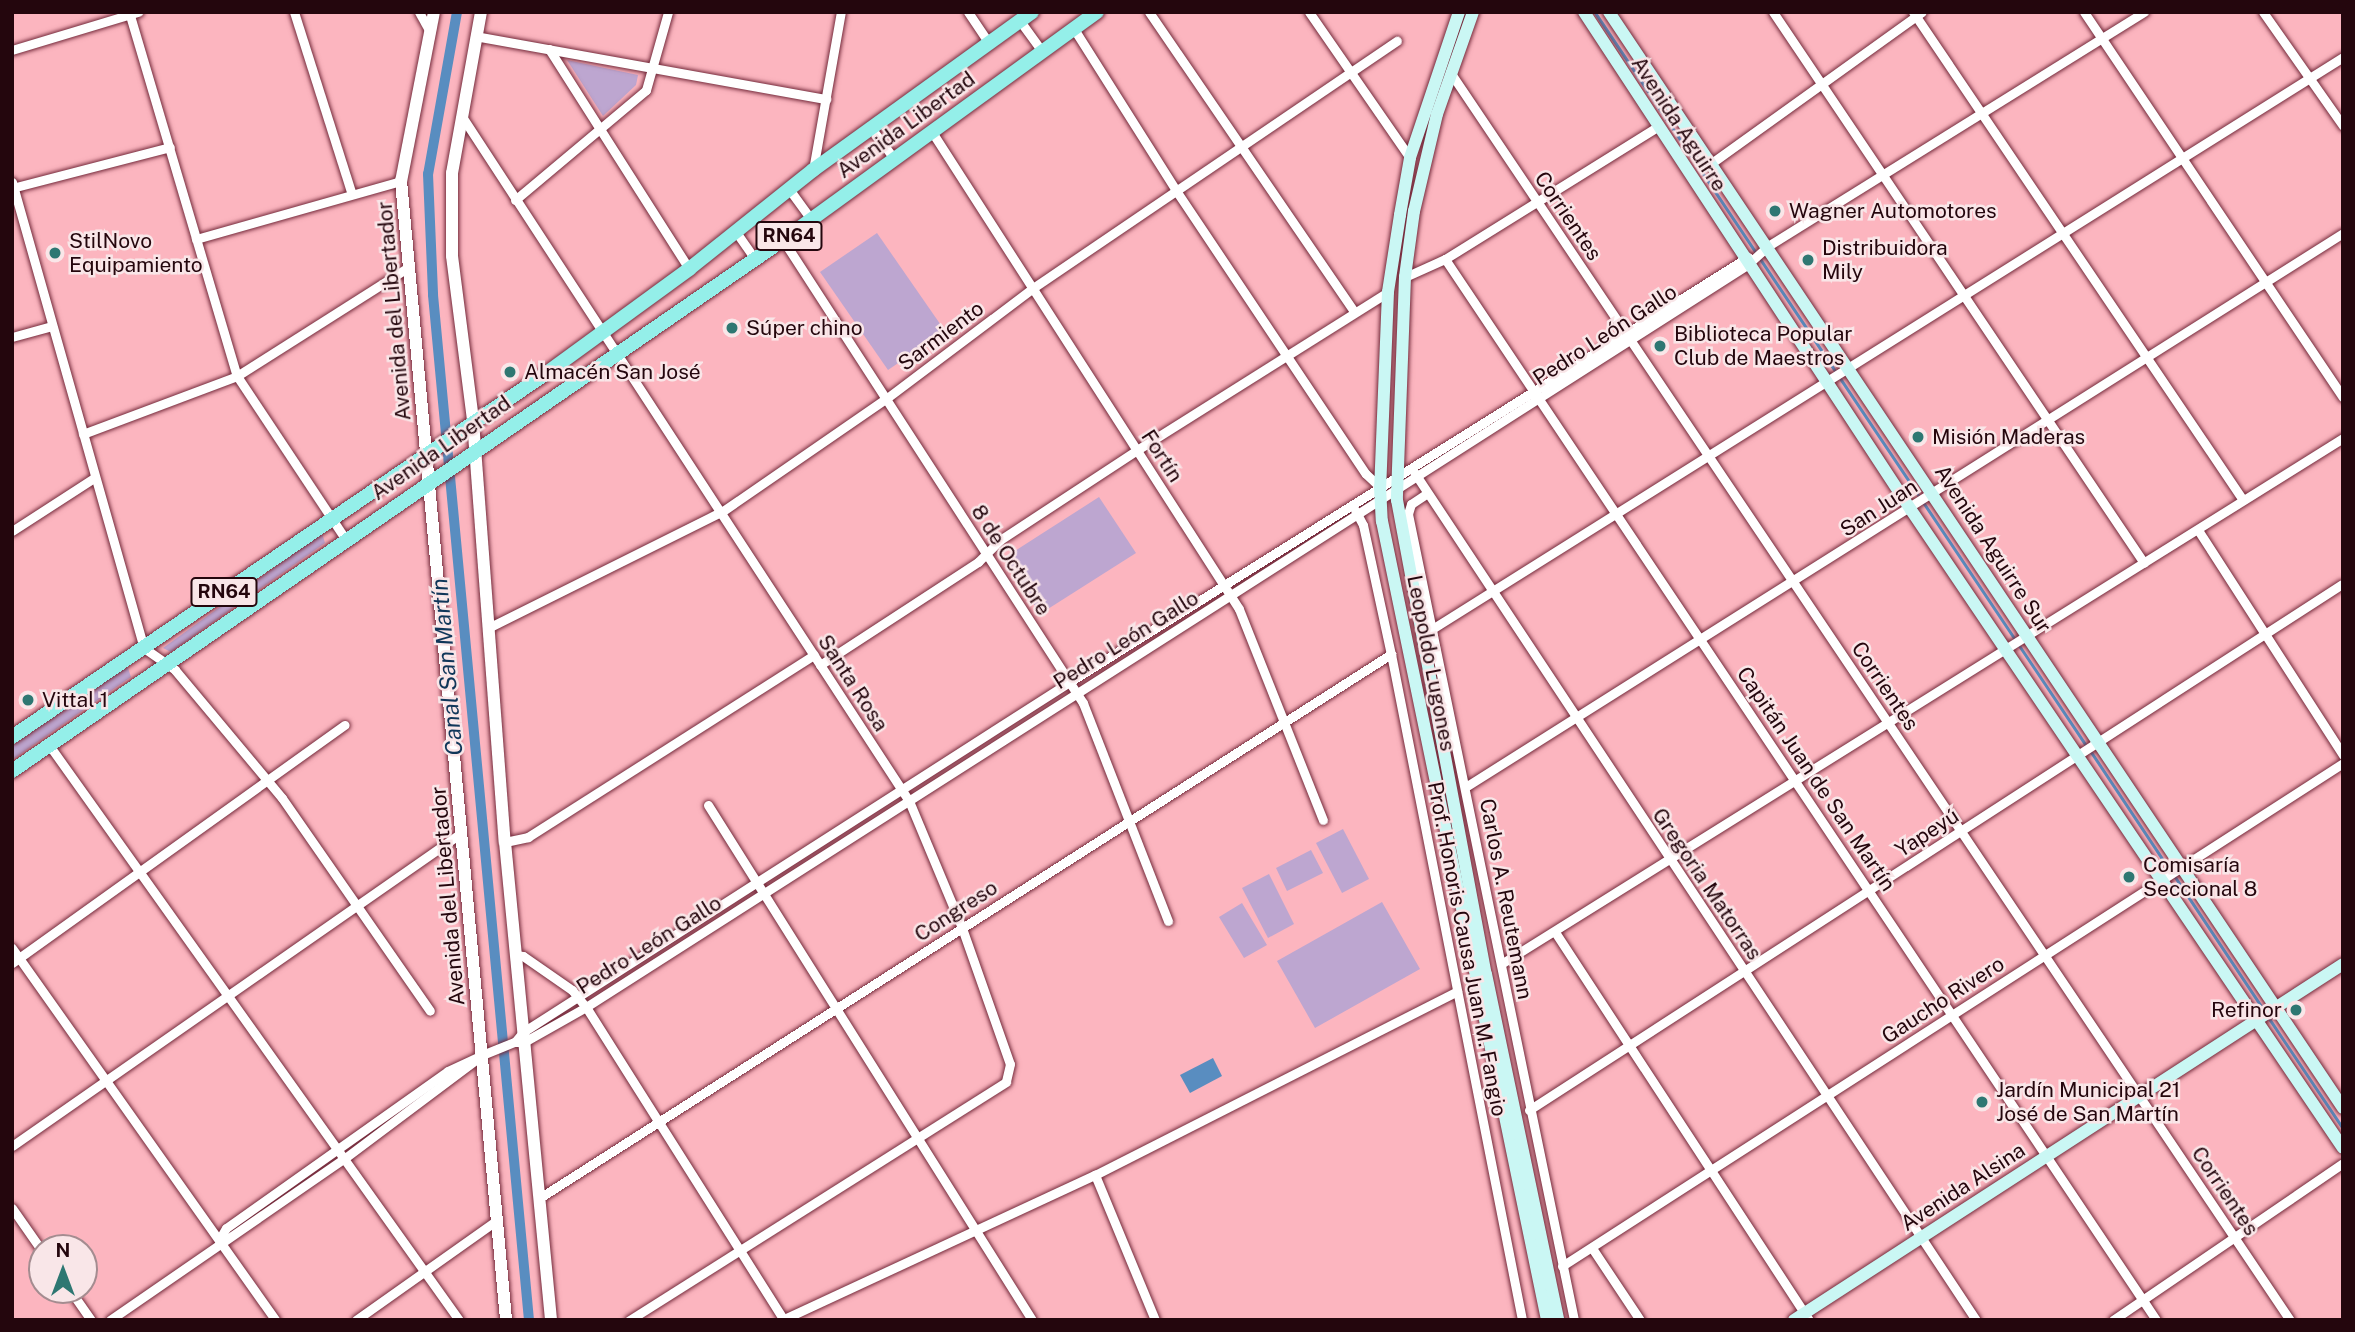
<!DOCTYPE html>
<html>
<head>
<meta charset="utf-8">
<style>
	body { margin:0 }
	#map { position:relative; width:2355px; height:1332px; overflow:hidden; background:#fcb5bf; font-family:"Public Sans",sans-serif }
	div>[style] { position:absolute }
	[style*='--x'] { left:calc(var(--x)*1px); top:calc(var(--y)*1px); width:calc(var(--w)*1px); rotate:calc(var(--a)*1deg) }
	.green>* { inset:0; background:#bda6d0 }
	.water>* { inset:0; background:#598dc0 }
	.stream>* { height:2.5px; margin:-1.25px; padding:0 1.25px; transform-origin:1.25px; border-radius:1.25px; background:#598dc0 }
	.canal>* { height:10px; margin:-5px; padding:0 5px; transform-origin:5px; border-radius:5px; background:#598dc0 }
	.roads { filter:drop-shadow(0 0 2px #742a3b) drop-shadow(0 0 2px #742a3b) }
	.minor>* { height:9px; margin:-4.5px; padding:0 4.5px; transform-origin:4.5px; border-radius:4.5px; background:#fff }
	.tertiary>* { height:12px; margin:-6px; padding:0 6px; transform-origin:6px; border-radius:6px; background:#fff }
	.secondary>* { height:12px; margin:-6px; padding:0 6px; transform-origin:6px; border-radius:6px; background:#caf7f4 }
	.primary>* { height:14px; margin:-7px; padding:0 7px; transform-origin:7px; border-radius:7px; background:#94efe9 }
	.dots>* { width:19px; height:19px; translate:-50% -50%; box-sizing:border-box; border:4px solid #f9e6e8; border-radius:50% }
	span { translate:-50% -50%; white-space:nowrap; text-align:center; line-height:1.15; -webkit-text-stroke:5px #f9e6e8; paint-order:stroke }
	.shield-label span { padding:2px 5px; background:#f9e6e8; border:2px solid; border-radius:5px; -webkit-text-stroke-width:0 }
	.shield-label { font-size:19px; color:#24060d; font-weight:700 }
	.street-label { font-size:21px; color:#24060d }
	.poi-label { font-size:21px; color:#24060d }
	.left { translate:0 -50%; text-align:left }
	.right { translate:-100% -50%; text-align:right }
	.water-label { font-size:23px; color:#103659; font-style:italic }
	.frame { position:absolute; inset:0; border:14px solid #24060d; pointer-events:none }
	.north { position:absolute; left:28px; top:1234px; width:70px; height:70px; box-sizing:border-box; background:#f9e6e8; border:2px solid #a48c90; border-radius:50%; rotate:0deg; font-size:19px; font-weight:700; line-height:28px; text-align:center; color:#24060d }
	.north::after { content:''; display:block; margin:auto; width:24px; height:32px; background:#2e7772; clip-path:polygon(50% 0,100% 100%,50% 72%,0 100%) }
</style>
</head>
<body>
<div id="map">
	<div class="green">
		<div style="clip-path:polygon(567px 60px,638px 75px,636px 85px,603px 116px)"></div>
		<div style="clip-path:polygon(877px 233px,945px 331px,888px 370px,820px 272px)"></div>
		<div style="clip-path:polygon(1099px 497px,1136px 553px,1040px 614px,1004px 558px)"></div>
		<div style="clip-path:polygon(322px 533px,325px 543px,171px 652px,163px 648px)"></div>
		<div style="clip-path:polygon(123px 668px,128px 668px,131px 677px,12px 760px,12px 746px)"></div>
		<div style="clip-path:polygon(1343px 829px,1369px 879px,1342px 893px,1316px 843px)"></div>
		<div style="clip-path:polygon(1311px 850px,1323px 873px,1287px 891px,1276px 868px)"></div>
		<div style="clip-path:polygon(1269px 874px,1294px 924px,1268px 938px,1242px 888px)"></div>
		<div style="clip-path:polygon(1382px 902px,1420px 969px,1315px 1028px,1277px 961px)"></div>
		<div style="clip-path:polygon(1242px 903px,1267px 945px,1244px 958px,1219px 917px)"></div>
	</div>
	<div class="water">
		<div style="clip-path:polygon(1213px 1058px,1222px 1076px,1190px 1093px,1180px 1075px)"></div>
	</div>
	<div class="stream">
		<div style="--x:1595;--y:12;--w:882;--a:56.18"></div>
		<div style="--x:2090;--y:750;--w:144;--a:56.3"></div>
		<div style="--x:2174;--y:875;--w:162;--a:56.3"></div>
		<div style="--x:2269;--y:1018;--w:133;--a:56.1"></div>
	</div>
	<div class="canal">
		<div style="--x:457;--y:12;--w:165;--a:100.1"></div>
		<div style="--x:428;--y:174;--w:121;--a:87.6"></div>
		<div style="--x:433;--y:295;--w:1029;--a:84.65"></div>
	</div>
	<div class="roads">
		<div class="minor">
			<div style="--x:129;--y:12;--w:380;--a:73.5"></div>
			<div style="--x:237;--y:376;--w:197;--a:56.4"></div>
			<div style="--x:294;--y:12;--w:189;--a:72.4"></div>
			<div style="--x:419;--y:12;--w:23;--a:61"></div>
			<div style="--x:968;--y:12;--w:37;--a:56"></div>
			<div style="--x:1149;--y:12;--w:363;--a:55.6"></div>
			<div style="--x:1309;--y:12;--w:178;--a:55.3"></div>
			<div style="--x:1773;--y:12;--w:664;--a:56.05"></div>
			<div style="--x:1913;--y:12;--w:589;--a:55.93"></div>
			<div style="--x:2084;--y:12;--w:464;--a:56.1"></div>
			<div style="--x:2263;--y:12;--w:139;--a:54.9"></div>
			<div style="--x:1020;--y:21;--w:37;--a:54"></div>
			<div style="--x:1074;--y:29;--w:193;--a:57.7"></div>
			<div style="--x:1177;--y:192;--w:339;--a:56.2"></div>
			<div style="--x:1366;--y:474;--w:19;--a:43"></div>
			<div style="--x:475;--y:36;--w:357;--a:10.2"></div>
			<div style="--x:549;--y:49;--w:261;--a:57.5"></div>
			<div style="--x:12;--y:50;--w:132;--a:-16.8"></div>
			<div style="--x:1450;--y:72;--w:1504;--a:56.06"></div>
			<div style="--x:461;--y:115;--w:819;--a:56.85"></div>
			<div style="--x:909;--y:801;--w:138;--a:67.3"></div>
			<div style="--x:962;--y:928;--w:144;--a:70.6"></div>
			<div style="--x:1010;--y:1064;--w:18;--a:103"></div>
			<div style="--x:1006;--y:1082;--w:446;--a:147.7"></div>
			<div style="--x:871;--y:128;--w:39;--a:53"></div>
			<div style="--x:932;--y:132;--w:567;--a:57.23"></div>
			<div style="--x:1239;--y:609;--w:227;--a:68.3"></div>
			<div style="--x:1713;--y:162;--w:257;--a:-35.7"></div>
			<div style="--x:813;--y:170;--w:160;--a:-80"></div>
			<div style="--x:12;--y:182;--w:484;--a:74.2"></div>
			<div style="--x:144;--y:648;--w:38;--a:35"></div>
			<div style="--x:175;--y:670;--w:167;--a:50.1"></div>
			<div style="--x:282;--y:798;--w:259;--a:55.2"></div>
			<div style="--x:12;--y:188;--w:163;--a:-14.5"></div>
			<div style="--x:789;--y:189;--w:37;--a:54"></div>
			<div style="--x:515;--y:200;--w:171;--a:-40"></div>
			<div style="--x:646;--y:90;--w:81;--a:-74.2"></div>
			<div style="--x:736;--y:232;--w:33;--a:55"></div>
			<div style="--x:196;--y:239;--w:213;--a:-15.8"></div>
			<div style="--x:783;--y:240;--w:552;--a:57.06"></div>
			<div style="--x:1083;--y:703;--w:234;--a:68.7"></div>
			<div style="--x:1748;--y:257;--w:799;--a:147.94"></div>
			<div style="--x:1071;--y:681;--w:651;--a:147.36"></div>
			<div style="--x:523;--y:1032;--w:13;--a:129"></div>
			<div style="--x:515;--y:1042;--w:9;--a:0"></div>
			<div style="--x:524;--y:1042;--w:71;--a:-29.4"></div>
			<div style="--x:586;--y:1007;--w:1378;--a:-32.58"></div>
			<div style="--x:1747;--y:265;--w:28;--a:-42"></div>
			<div style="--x:1768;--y:246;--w:443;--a:-31.9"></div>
			<div style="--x:1445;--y:259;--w:1277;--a:56.17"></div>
			<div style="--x:1405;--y:277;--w:44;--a:-24.2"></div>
			<div style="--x:1445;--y:259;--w:250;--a:-31.9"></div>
			<div style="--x:12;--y:337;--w:41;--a:-15.4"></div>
			<div style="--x:83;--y:434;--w:165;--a:-20.6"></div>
			<div style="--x:237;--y:376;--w:201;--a:-32.4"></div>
			<div style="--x:1414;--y:472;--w:1017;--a:56.47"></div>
			<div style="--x:1426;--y:494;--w:18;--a:146"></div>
			<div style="--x:1411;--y:504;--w:10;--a:107"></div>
			<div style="--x:1408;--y:514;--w:823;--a:78.36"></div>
			<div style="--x:1355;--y:510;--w:17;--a:62"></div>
			<div style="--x:1363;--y:525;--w:132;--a:77.8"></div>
			<div style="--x:1391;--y:654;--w:679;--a:78.87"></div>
			<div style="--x:2198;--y:530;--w:268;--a:57.2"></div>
			<div style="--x:12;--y:531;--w:98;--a:-32.9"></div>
			<div style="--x:488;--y:628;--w:263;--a:-26.5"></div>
			<div style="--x:723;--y:511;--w:199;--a:-34.6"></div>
			<div style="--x:887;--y:398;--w:183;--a:-37"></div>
			<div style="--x:1033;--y:288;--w:440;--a:-34.2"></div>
			<div style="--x:1432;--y:629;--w:1076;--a:-32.12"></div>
			<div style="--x:820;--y:665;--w:189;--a:-33.1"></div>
			<div style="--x:978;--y:562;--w:31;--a:-45"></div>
			<div style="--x:1000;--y:540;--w:164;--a:-33.3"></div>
			<div style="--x:1137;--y:450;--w:297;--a:-32.2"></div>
			<div style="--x:49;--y:745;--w:706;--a:54.51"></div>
			<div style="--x:1467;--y:786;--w:1036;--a:-32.26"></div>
			<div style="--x:708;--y:805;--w:608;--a:57.82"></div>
			<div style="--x:505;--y:842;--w:24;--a:-12"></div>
			<div style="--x:528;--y:837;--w:339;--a:-32.5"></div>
			<div style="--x:1555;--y:932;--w:464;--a:56.8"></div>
			<div style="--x:12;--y:948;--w:456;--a:54.7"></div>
			<div style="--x:515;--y:955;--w:8;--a:7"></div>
			<div style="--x:523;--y:956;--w:60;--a:34.8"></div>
			<div style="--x:572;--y:990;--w:22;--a:51"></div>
			<div style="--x:586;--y:1007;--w:370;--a:57.7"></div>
			<div style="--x:12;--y:963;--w:409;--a:-35.6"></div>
			<div style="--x:1501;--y:964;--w:993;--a:-31.99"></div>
			<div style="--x:482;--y:1055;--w:35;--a:-22"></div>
			<div style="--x:1529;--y:1110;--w:968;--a:-32.9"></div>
			<div style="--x:12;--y:1146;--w:547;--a:-34.88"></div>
			<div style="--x:1095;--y:1175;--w:157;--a:67.5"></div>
			<div style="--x:541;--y:1197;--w:1009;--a:-32.57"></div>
			<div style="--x:12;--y:1208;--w:52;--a:55.1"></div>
			<div style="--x:1592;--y:1248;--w:87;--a:56.3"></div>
			<div style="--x:1562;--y:1266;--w:929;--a:-32.78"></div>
			<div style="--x:70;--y:1290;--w:37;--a:55"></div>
			<div style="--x:110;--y:1320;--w:285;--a:-34.6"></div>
			<div style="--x:345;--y:1158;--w:171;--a:-36.9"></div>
			<div style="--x:482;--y:1055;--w:38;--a:155"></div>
			<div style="--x:448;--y:1071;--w:272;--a:144.7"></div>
			<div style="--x:226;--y:1228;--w:14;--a:120"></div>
			<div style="--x:356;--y:1320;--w:171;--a:-35.3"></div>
			<div style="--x:782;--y:1320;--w:345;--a:-24.9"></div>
			<div style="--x:1095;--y:1175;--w:406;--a:-26.9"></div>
			<div style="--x:2113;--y:1320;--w:278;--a:-34.3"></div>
		</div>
		<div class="tertiary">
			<div style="--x:434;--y:12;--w:172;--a:101"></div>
			<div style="--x:401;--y:181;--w:1144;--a:84.73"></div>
			<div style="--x:481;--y:12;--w:164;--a:100.2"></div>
			<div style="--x:452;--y:173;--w:83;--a:90"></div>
			<div style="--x:452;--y:256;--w:166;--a:82.7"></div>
			<div style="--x:473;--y:421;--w:422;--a:85.7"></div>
			<div style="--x:505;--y:842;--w:480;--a:84.5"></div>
		</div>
		<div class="secondary">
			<div style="--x:1459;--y:12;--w:154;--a:108.6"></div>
			<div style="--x:1410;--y:158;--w:58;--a:100"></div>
			<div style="--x:1400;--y:215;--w:78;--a:98.9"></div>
			<div style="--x:1388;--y:292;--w:195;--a:92.3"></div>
			<div style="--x:1380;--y:487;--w:34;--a:87"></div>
			<div style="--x:1382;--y:521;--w:816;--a:78.33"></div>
			<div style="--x:1473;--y:12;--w:108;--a:109.4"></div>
			<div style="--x:1437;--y:114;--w:100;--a:103.3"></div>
			<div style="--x:1414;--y:211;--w:67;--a:97.8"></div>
			<div style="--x:1405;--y:277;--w:223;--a:92.1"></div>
			<div style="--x:1397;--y:500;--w:482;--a:79.4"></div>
			<div style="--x:1486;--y:974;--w:353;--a:78.2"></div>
			<div style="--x:1584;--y:12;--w:596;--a:56.71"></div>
			<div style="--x:1911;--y:510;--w:770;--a:55.9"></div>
			<div style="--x:1609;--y:12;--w:1319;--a:56.19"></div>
			<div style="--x:1794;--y:1320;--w:654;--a:-32.96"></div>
		</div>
		<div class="primary">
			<div style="--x:12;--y:737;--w:648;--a:-34.25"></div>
			<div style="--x:548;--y:372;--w:175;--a:-36.1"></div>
			<div style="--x:689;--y:269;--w:159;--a:-38.6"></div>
			<div style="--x:813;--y:170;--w:270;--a:-35.8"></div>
			<div style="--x:12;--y:771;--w:936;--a:-34.56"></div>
			<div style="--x:783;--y:240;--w:388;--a:-36"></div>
		</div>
	</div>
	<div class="dots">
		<div style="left:1775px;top:211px;background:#2e7772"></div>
		<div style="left:55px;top:253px;background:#2e7772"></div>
		<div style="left:1808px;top:260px;background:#2e7772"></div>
		<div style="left:732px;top:328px;background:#2e7772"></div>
		<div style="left:1660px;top:346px;background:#2e7772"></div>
		<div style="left:510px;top:372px;background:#2e7772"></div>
		<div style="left:1918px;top:437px;background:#2e7772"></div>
		<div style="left:28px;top:700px;background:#2e7772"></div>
		<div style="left:2129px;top:877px;background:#2e7772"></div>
		<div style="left:2296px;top:1010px;background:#2e7772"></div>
		<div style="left:1982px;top:1102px;background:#2e7772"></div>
	</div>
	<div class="shield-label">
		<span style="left:789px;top:236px">RN64</span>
		<span style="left:224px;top:592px">RN64</span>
	</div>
	<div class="street-label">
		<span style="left:1679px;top:124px;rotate:57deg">Avenida Aguirre</span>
		<span style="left:906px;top:125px;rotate:-36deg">Avenida Libertad</span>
		<span style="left:1568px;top:216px;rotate:56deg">Corrientes</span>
		<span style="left:394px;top:311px;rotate:-95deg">Avenida del Libertador</span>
		<span style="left:1605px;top:335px;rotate:-33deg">Pedro León Gallo</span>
		<span style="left:941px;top:336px;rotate:-37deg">Sarmiento</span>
		<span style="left:441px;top:448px;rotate:-35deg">Avenida Libertad</span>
		<span style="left:1162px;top:456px;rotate:57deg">Fortín</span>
		<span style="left:1879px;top:508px;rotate:-33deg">San Juan</span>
		<span style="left:1993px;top:549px;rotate:57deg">Avenida Aguirre Sur</span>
		<span style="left:1011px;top:560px;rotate:57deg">8 de Octubre</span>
		<span style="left:1126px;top:640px;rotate:-32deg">Pedro León Gallo</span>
		<span style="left:1431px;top:663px;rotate:79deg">Leopoldo Lugones</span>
		<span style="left:853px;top:683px;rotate:57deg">Santa Rosa</span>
		<span style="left:1885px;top:686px;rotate:56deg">Corrientes</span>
		<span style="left:1816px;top:779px;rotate:56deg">Capitán Juan de San Martín</span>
		<span style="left:1927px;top:833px;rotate:-33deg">Yapeyú</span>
		<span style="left:1707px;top:884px;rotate:56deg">Gregoria Matorras</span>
		<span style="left:448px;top:896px;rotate:-95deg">Avenida del Libertador</span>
		<span style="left:1506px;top:899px;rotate:79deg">Carlos A. Reutemann</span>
		<span style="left:956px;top:911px;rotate:-33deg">Congreso</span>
		<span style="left:649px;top:945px;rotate:-32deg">Pedro León Gallo</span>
		<span style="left:1467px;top:949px;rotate:79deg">Prof. Honoris Causa Juan M. Fangio</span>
		<span style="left:1943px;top:1000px;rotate:-33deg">Gaucho Rivero</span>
		<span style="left:1963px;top:1187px;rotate:-33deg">Avenida Alsina</span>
		<span style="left:2225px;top:1191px;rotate:56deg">Corrientes</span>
	</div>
	<div class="poi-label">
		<span class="left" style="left:1789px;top:211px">Wagner Automotores</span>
		<span class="left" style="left:69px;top:253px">StilNovo<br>Equipamiento</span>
		<span class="left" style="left:1822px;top:260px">Distribuidora<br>Mily</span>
		<span class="left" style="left:746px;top:328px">Súper chino</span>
		<span class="left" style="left:1674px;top:346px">Biblioteca Popular<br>Club de Maestros</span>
		<span class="left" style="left:524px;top:372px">Almacén San José</span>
		<span class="left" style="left:1932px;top:437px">Misión Maderas</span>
		<span class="left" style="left:42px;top:700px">Vittal 1</span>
		<span class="left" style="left:2143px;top:877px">Comisaría<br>Seccional 8</span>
		<span class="right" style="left:2282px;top:1010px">Refinor</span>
		<span class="left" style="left:1996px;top:1102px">Jardín Municipal 21<br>José de San Martín</span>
	</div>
	<div class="water-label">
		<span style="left:447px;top:667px;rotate:-95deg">Canal San Martín</span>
	</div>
	<div class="frame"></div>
	<div class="north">N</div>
</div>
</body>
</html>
